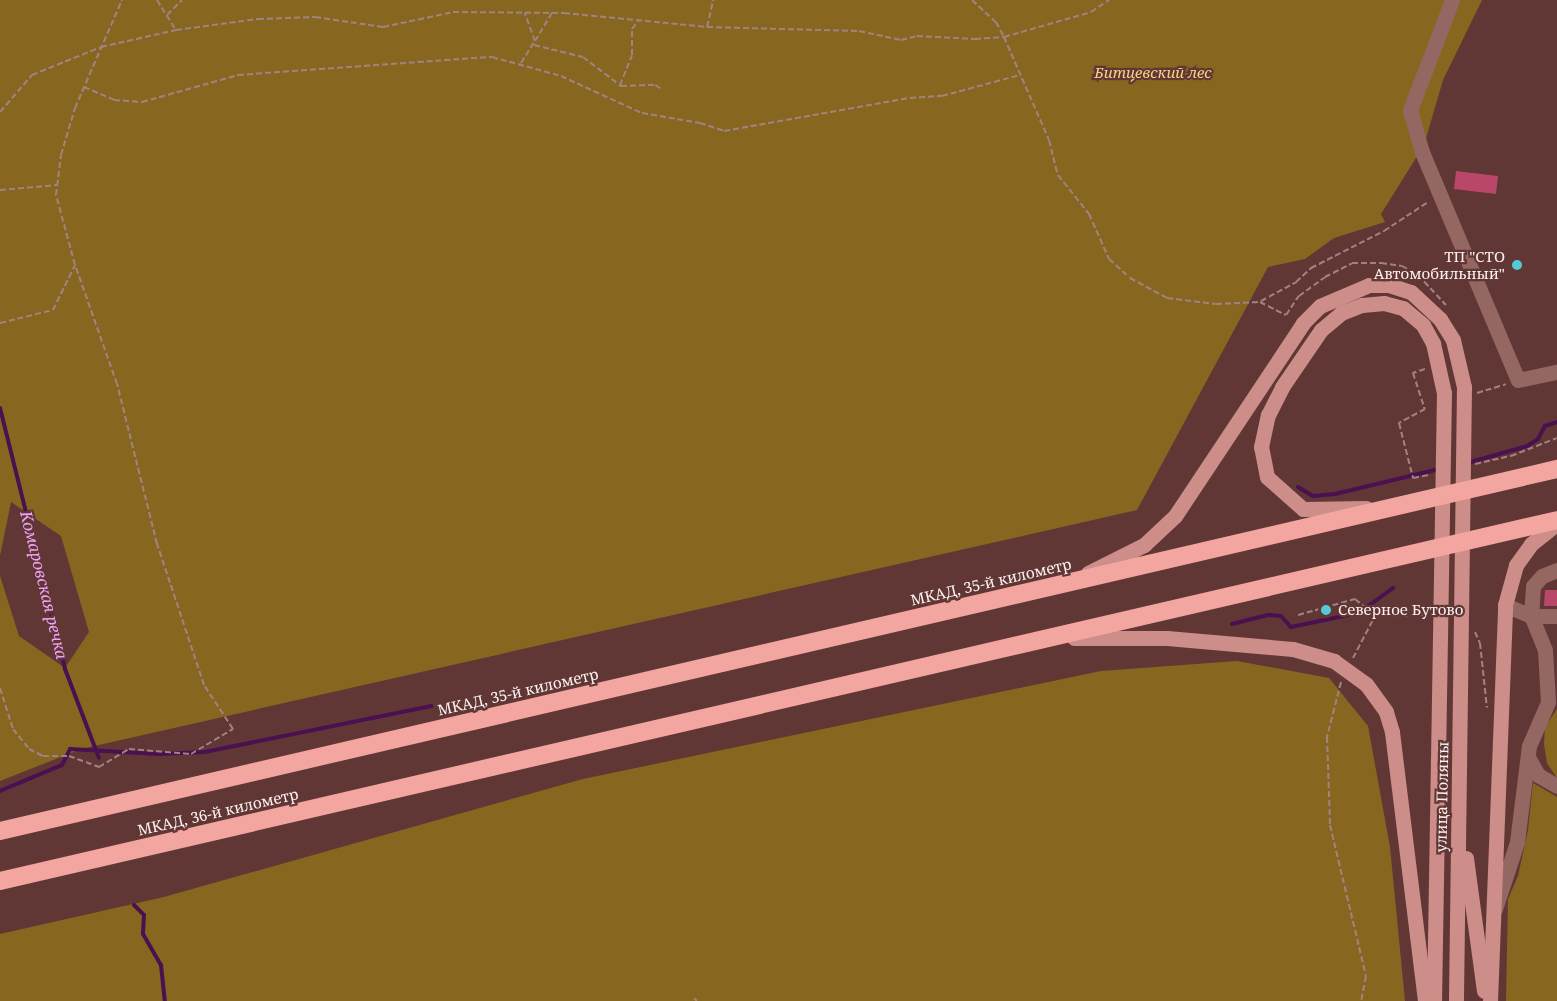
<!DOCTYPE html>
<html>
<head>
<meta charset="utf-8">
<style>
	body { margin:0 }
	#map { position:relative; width:1557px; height:1001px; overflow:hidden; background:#613735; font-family:"Noto Serif",serif }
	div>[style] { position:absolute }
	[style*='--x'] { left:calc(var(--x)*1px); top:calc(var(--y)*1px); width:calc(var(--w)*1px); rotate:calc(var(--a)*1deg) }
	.green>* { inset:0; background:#876720 }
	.stream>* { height:4px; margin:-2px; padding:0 2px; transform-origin:2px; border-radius:2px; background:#4a104f }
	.building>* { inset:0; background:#b8476a }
	.path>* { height:2px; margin-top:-1px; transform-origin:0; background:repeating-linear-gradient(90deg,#a08281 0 6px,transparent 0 9px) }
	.minor>* { height:15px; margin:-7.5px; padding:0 7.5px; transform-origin:7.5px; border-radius:7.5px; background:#956763 }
	.major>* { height:15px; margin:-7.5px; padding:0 7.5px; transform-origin:7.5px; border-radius:7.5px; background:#cd8d88 }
	.highway>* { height:18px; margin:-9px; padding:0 9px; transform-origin:9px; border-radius:9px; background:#f3a6a0 }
	.dots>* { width:16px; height:16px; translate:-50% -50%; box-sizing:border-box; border:3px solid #613735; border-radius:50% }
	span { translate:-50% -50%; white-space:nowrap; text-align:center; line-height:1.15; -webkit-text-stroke:4.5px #613735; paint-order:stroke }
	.park-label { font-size:15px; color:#fad383; font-style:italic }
	.poi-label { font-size:15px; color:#fcf1f0 }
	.right { translate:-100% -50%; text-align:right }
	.left { translate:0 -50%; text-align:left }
	.street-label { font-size:15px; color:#fcf1f0 }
	.water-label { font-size:16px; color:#f2a3f9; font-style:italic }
</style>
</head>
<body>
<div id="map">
	<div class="green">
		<div style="clip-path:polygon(0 0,1482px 0,1443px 80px,1424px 145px,1381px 214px,1385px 222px,1334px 238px,1305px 259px,1268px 267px,1137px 510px,81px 749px,0 781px,0 576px,19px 636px,65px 668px,89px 632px,61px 536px,11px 502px,0 556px)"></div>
		<div style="clip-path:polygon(1237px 661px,1329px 678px,1368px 726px,1390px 847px,1405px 1001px,0 1001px,0 934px,164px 897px,583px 779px,1101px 671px)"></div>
		<div style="clip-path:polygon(1557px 709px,1557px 778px,1547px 763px,1544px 744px,1545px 727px)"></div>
		<div style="clip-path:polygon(1533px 783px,1557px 797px,1557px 1001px,1506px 1001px,1508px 899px,1518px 876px,1528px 830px)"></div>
	</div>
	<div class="stream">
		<div style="--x:0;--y:408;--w:269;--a:76"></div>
		<div style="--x:65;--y:669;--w:95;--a:69.1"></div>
		<div style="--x:1467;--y:463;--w:62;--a:-15.8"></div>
		<div style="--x:1527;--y:446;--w:13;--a:-32"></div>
		<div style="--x:1538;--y:439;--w:15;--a:-62"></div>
		<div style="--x:1545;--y:426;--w:13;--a:-18"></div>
		<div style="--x:1298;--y:487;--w:17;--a:31"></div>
		<div style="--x:1313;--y:496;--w:22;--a:-5"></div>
		<div style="--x:1335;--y:494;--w:107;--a:-13.5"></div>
		<div style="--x:1232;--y:624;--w:38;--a:-14"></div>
		<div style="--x:1269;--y:615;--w:12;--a:5"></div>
		<div style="--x:1281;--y:616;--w:15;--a:48"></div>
		<div style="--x:1291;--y:627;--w:54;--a:-11.7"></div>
		<div style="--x:1344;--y:616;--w:16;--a:-14"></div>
		<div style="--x:1360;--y:612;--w:41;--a:-36"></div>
		<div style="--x:0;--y:791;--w:67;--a:-22.8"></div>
		<div style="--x:62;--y:765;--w:18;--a:-63"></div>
		<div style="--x:70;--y:749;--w:88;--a:3.3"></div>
		<div style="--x:158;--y:754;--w:47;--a:-2.4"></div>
		<div style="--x:205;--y:752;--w:231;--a:-11.5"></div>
		<div style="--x:134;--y:905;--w:14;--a:45"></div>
		<div style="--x:144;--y:915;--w:19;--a:93"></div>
		<div style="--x:143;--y:934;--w:36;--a:60"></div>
		<div style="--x:161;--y:965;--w:36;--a:84"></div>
	</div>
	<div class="building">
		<div style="clip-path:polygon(1456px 171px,1498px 176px,1496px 194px,1454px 189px)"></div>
		<div style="clip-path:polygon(1545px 590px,1557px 590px,1557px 606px,1544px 606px)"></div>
	</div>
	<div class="path">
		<div style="--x:157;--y:0;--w:36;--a:58"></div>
		<div style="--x:972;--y:0;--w:33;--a:43"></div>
		<div style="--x:996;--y:22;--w:17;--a:62"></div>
		<div style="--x:1004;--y:37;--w:112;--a:66.4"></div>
		<div style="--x:1049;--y:140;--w:36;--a:76"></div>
		<div style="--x:1058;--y:175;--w:50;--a:51.5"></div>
		<div style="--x:1089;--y:214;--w:49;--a:66"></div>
		<div style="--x:1109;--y:259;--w:28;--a:42"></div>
		<div style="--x:1130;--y:278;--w:42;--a:28.4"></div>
		<div style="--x:1167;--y:298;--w:49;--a:7"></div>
		<div style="--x:1216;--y:304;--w:44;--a:-2.6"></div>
		<div style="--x:1260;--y:302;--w:29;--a:27"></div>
		<div style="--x:1286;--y:315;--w:23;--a:-56"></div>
		<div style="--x:1299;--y:296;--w:32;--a:-36"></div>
		<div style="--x:1325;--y:277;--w:30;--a:-27"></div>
		<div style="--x:1352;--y:263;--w:29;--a:0"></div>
		<div style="--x:1381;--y:263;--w:21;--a:8"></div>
		<div style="--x:1402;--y:266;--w:18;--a:29"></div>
		<div style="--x:1418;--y:275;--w:41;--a:47"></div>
		<div style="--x:167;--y:15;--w:21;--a:-45"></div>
		<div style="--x:707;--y:27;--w:28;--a:-77"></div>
		<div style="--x:535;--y:41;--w:33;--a:-59"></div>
		<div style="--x:534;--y:45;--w:50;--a:13.8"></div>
		<div style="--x:583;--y:57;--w:48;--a:37.3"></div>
		<div style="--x:621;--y:86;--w:34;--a:-2"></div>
		<div style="--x:655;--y:85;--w:9;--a:32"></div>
		<div style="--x:521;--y:63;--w:26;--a:-58"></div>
		<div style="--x:535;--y:41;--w:30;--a:-110"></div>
		<div style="--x:620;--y:85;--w:32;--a:-68"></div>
		<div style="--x:632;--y:55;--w:26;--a:-90"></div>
		<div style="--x:632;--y:29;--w:10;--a:-53"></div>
		<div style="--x:84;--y:87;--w:33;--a:23"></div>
		<div style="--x:114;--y:100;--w:28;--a:4"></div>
		<div style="--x:142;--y:102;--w:100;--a:-15.7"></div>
		<div style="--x:238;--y:75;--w:255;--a:-4.1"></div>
		<div style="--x:492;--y:57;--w:72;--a:15.4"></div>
		<div style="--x:561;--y:76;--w:89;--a:24.6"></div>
		<div style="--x:642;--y:113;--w:59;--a:9.8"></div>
		<div style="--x:700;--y:123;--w:25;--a:18"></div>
		<div style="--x:724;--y:131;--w:189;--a:-10.1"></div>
		<div style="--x:910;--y:98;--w:32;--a:-4"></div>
		<div style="--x:942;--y:96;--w:81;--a:-15.1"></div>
		<div style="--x:0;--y:112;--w:49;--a:-49.1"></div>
		<div style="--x:32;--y:75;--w:74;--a:-22.1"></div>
		<div style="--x:101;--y:47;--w:77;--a:-12.8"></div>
		<div style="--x:176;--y:30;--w:83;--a:-7.6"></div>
		<div style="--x:258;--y:19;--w:57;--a:-2"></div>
		<div style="--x:315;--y:17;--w:69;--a:8.4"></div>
		<div style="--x:383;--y:27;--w:72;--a:-12.1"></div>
		<div style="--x:453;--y:12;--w:111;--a:0.5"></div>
		<div style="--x:564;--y:13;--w:144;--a:5.6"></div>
		<div style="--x:707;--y:27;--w:152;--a:1.5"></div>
		<div style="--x:859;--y:31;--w:43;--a:12.1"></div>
		<div style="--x:901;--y:40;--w:16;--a:-14"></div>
		<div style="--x:917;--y:36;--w:58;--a:3"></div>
		<div style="--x:975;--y:39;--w:29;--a:-4"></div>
		<div style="--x:1004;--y:37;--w:91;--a:-16"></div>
		<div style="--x:1091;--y:12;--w:22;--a:-34"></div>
		<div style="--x:0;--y:190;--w:58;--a:-4.9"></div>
		<div style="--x:1261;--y:301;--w:40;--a:-28"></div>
		<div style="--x:1296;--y:282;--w:21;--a:-43"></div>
		<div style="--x:1311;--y:268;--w:82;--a:-26.9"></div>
		<div style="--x:1384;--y:231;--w:53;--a:-33.4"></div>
		<div style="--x:0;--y:323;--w:55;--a:-13.8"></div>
		<div style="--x:53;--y:310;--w:50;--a:-63.9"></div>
		<div style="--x:1425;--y:369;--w:13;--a:162"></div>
		<div style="--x:1413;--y:373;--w:38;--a:72"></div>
		<div style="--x:1425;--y:409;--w:30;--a:152"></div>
		<div style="--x:1399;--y:423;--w:57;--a:75.7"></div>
		<div style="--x:1413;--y:478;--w:16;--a:-11"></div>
		<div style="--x:1477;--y:393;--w:30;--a:-17"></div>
		<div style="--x:1475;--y:464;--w:37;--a:-13"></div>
		<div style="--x:1511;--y:456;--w:49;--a:-21.4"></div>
		<div style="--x:1298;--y:615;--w:59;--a:-15.7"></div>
		<div style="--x:1355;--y:599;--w:26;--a:40"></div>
		<div style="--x:1375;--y:616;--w:53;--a:-1.1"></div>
		<div style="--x:1475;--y:632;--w:12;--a:66"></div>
		<div style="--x:1480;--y:643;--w:65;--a:83.9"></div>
		<div style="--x:1353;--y:658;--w:47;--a:-62.4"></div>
		<div style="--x:1341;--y:682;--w:57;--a:104.3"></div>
		<div style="--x:1327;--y:737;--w:88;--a:88"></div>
		<div style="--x:1330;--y:825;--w:155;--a:76.6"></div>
		<div style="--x:1366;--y:976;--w:25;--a:101"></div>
		<div style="--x:0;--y:688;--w:43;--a:72.4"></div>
		<div style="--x:13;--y:729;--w:26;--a:51"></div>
		<div style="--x:29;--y:749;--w:16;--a:27"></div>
		<div style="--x:43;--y:756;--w:26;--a:0"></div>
		<div style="--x:69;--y:756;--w:32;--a:20"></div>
		<div style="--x:99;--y:767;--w:35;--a:-31"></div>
		<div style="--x:129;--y:749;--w:62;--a:4.6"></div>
		<div style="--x:191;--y:754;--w:49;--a:-30.8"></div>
		<div style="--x:233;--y:729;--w:53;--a:-123.4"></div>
		<div style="--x:204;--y:685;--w:149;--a:-108.4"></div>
		<div style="--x:157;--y:544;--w:165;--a:-104"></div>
		<div style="--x:117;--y:384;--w:126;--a:-109.4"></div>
		<div style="--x:75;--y:265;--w:73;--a:-105.2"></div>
		<div style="--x:56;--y:195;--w:40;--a:-82.9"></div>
		<div style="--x:61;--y:155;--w:49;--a:-73.4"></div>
		<div style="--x:75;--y:108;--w:118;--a:-66.5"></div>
		<div style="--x:694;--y:998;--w:4;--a:45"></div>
	</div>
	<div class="minor">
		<div style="--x:1452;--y:0;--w:118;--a:110.9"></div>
		<div style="--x:1410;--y:110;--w:44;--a:74.1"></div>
		<div style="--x:1422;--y:152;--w:247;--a:67.2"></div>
		<div style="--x:1518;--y:380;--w:40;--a:-12"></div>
		<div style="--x:1505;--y:605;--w:28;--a:23"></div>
		<div style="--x:1531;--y:616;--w:26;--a:0"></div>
		<div style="--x:1528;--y:757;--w:21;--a:61"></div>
		<div style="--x:1538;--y:775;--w:22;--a:30"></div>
		<div style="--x:1495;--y:909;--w:71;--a:-71.8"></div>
		<div style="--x:1517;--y:842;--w:97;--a:-82.9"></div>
		<div style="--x:1529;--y:746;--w:48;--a:-66.6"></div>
		<div style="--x:1548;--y:702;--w:52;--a:-93.3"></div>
		<div style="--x:1545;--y:650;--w:37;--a:-112"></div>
		<div style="--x:1531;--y:616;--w:30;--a:-86"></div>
		<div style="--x:1533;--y:586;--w:13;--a:-48"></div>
		<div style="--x:1542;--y:576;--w:16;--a:-22"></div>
	</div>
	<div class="major">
		<div style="--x:1366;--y:508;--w:63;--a:179.1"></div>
		<div style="--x:1303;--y:509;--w:48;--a:-138.4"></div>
		<div style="--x:1267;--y:477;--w:31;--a:-101"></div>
		<div style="--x:1261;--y:447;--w:33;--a:-78"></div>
		<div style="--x:1268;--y:415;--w:31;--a:-63"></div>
		<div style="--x:1282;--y:387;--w:69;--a:-55.6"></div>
		<div style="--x:1321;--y:330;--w:26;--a:-40"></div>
		<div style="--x:1341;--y:313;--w:22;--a:-21"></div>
		<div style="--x:1362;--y:305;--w:22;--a:-5"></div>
		<div style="--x:1384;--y:303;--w:20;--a:15"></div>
		<div style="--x:1403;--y:308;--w:26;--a:40"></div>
		<div style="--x:1423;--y:325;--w:21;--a:61"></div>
		<div style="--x:1433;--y:343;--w:51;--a:77.6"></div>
		<div style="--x:1444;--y:393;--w:608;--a:90.94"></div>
		<div style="--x:1088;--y:573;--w:63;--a:-26.6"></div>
		<div style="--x:1144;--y:545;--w:42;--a:-43.1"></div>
		<div style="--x:1175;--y:516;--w:232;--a:-56.4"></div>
		<div style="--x:1303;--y:323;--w:24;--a:-45"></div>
		<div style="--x:1320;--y:306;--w:53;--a:-23.2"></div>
		<div style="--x:1369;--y:285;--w:20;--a:0"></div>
		<div style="--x:1389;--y:285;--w:23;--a:18"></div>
		<div style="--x:1411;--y:292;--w:40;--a:43"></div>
		<div style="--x:1440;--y:319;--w:25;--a:58"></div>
		<div style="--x:1453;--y:340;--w:48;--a:76.8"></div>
		<div style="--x:1464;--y:387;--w:614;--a:90.75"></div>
		<div style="--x:1074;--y:638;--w:93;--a:0"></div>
		<div style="--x:1167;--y:638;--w:126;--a:5"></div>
		<div style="--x:1293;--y:649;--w:43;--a:16.3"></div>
		<div style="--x:1334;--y:661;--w:39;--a:36"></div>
		<div style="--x:1366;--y:684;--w:34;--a:54"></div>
		<div style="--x:1386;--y:712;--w:21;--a:73"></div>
		<div style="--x:1392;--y:732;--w:271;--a:83"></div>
		<div style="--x:1466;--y:858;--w:134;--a:82.3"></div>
		<div style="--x:1490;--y:1001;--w:396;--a:-87.8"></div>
		<div style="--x:1505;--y:605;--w:41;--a:-74.6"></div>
		<div style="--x:1516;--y:565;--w:26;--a:-54"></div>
		<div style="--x:1531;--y:544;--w:33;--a:-38"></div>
	</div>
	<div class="highway">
		<div style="--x:0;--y:831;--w:1599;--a:-13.09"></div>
		<div style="--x:0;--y:881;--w:1598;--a:-13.05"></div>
	</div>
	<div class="dots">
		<div style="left:1517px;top:265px;background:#52cbd7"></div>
		<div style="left:1326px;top:610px;background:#52cbd7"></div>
	</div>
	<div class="park-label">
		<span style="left:1153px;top:73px">Битцевский лес</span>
	</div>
	<div class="poi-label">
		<span class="right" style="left:1505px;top:265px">ТП "СТО<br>Автомобильный"</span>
		<span class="left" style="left:1338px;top:610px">Северное Бутово</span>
	</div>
	<div class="street-label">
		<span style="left:991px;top:582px;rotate:-13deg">МКАД, 35-й километр</span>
		<span style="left:518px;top:692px;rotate:-13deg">МКАД, 35-й километр</span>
		<span style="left:1442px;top:797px;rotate:-89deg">улица Поляны</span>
		<span style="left:218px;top:812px;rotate:-13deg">МКАД, 36-й километр</span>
	</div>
	<div class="water-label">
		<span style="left:44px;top:585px;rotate:76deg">Комаровская речка</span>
	</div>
</div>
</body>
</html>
